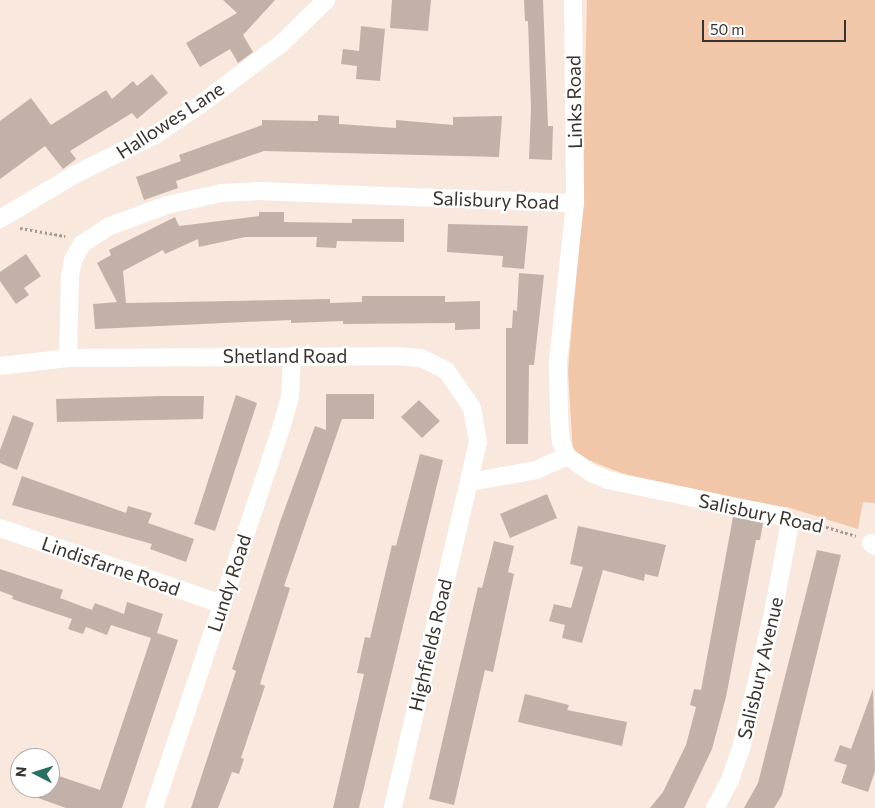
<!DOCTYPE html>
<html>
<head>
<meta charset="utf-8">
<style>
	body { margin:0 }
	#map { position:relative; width:875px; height:808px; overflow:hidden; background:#f8e8dd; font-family:Commissioner,sans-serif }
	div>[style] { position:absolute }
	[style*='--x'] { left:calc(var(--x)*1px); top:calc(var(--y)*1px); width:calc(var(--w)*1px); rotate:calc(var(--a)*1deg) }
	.green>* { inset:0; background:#f2c6a8 }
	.building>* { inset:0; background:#c1b1a8 }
	.path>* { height:3px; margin-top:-1.5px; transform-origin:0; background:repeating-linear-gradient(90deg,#a59a92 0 2.5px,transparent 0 5px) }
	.street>* { height:18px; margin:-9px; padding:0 9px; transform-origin:9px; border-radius:9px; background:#fff }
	span { translate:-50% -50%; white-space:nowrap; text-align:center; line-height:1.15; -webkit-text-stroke:4.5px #fff; paint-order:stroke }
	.street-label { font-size:19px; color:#39332f }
	.north { position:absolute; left:10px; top:748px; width:50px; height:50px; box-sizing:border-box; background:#fff; border:1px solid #b0adac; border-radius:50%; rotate:275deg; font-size:14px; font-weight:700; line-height:20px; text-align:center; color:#39332f }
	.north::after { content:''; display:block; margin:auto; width:18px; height:22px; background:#286e62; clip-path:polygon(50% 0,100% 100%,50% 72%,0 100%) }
	.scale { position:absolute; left:702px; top:20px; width:144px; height:22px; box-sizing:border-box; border:2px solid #39332f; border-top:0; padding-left:6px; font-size:15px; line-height:18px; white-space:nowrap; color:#39332f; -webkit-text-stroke:4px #fff; paint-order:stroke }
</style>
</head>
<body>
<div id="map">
	<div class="green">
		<div style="clip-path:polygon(587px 0,875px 0,875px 503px,863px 502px,858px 529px,790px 508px,644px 482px,573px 454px,568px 371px,582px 210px)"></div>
	</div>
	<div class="building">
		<div style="clip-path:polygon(223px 0,275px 0,243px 35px,253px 52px,238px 63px,230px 49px,200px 67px,186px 43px,237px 13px)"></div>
		<div style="clip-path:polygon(392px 0,431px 0,428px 31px,390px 28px)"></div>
		<div style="clip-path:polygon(524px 0,543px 0,548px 126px,553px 126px,552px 160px,529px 159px,531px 109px,528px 21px,525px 21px)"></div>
		<div style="clip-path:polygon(361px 26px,385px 29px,380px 81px,356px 79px,357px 66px,341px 64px,343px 49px,359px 51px)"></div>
		<div style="clip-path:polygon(152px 74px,168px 93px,137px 119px,132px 113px,70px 151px,76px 159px,63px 169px,45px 146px,0 179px,0 121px,31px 98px,51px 125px,106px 90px,112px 99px,133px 81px,137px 86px)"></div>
		<div style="clip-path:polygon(318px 115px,339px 116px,339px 124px,396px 128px,396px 120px,453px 125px,453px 117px,502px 116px,499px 157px,264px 151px,176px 181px,178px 188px,144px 200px,136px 177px,181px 161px,179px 155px,262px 125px,262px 120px,318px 121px)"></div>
		<div style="clip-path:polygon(259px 212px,284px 212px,284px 222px,352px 223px,352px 219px,404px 219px,404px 242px,337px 241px,336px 248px,316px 247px,317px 237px,245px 237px,199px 247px,198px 239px,165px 254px,163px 250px,123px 271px,126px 303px,330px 299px,330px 303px,362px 302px,362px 296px,445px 296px,445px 302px,480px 301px,480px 329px,455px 330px,455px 323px,343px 324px,343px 321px,291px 323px,291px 320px,95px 329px,93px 304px,117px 302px,97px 263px,111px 255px,109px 250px,175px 217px,179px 226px,259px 216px)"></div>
		<div style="clip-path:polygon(448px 224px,528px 226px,524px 269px,502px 267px,503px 256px,447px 252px)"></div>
		<div style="clip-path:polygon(26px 254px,41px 276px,24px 288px,29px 295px,16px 304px,0 281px,0 272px)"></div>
		<div style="clip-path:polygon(519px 273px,544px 275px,534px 365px,529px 365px,528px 444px,506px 444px,506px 328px,512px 328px,513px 310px,517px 311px)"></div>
		<div style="clip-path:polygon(326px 394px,374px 394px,374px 419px,342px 419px,284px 586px,290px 588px,260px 684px,265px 686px,241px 758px,244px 759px,239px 774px,232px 772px,218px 808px,191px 808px,236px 671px,232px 669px,280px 522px,315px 426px,326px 430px)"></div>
		<div style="clip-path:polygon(236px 395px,257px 403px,215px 531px,194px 524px)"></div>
		<div style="clip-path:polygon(163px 396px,204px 396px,203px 419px,57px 422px,56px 399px)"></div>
		<div style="clip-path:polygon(419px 400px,440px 421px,422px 438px,401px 417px)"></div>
		<div style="clip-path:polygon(13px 415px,34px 423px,17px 470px,0 463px,0 450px)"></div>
		<div style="clip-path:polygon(420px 454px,443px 460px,359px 808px,333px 808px,364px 674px,357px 673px,365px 637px,370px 638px,392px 545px,396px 546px)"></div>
		<div style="clip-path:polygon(22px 476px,126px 513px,128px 506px,152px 513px,148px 523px,194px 539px,186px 562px,150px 549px,152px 544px,12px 505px)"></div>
		<div style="clip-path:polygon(547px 494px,557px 518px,510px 538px,500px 514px)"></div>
		<div style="clip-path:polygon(733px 517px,763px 523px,760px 540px,756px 540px,726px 697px,712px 749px,684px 808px,650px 808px,663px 792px,686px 745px,696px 707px,690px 705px,694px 689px,701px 690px)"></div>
		<div style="clip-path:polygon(578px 526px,666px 545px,658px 577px,645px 574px,644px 581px,603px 570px,582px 643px,562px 638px,565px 625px,549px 621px,554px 604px,571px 608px,583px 567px,570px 564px)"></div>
		<div style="clip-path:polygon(494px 541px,514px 546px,508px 572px,514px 574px,493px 672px,485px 670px,454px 805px,429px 799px,478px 587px,482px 588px)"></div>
		<div style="clip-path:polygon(817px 550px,841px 555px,782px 795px,774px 808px,744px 808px,758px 783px)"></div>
		<div style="clip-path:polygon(0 569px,63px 590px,60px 598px,92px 610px,95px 603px,124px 614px,127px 602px,163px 614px,157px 633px,178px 640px,122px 808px,66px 808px,16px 790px,50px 788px,50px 773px,100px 790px,151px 638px,111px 625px,107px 635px,86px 627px,83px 634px,68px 629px,72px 619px,12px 599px,13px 596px,0 591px)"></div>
		<div style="clip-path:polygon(873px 689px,875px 771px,868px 792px,841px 783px,847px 765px,834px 761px,840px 745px,851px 749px)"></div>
		<div style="clip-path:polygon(525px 694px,569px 705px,567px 710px,627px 722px,622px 746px,518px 722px)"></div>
	</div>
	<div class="path">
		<div style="--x:20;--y:228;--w:46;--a:10.1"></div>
		<div style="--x:807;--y:521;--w:51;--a:17"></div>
	</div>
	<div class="street">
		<div style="--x:573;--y:0;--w:203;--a:89.4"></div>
		<div style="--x:0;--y:219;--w:86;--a:-30.7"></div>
		<div style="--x:74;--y:175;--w:90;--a:-26.3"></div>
		<div style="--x:155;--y:135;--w:55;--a:-34"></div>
		<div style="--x:201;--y:104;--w:101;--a:-37"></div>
		<div style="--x:282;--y:43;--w:62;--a:-44.3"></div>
		<div style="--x:68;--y:358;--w:81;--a:-88.6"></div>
		<div style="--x:70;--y:277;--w:17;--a:-80"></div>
		<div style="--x:73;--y:260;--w:18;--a:-61"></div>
		<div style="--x:82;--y:244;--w:33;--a:-33"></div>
		<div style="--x:110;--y:226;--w:61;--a:-20.2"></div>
		<div style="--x:167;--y:205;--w:56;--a:-12.3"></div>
		<div style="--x:222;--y:193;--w:36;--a:-3"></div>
		<div style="--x:258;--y:191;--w:317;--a:2.2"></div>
		<div style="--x:575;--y:203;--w:161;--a:96.1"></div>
		<div style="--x:558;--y:363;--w:53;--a:88.9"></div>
		<div style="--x:559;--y:416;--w:26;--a:86"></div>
		<div style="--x:561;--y:442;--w:15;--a:67"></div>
		<div style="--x:567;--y:456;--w:29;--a:35"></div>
		<div style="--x:591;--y:473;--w:18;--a:22"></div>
		<div style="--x:608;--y:480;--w:176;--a:11.8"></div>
		<div style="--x:780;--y:516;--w:12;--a:35"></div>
		<div style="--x:790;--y:523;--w:92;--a:100.7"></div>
		<div style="--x:773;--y:613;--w:139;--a:103.3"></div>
		<div style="--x:741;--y:748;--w:34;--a:109"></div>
		<div style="--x:730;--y:780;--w:32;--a:118"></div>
		<div style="--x:0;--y:366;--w:68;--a:-6.7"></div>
		<div style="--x:68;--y:358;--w:328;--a:-0.3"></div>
		<div style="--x:396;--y:356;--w:25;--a:5"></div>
		<div style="--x:421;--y:358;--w:28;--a:26"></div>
		<div style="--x:446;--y:370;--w:46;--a:55.6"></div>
		<div style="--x:472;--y:408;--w:35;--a:80"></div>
		<div style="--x:478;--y:442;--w:376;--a:103.1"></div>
		<div style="--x:470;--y:482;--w:67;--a:-10.3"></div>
		<div style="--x:536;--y:470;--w:34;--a:-24"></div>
		<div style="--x:0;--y:528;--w:235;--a:18.9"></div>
		<div style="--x:871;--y:543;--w:5;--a:37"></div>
		<div style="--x:154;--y:808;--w:404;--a:-71.5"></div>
		<div style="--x:282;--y:425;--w:29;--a:-74"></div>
		<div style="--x:290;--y:397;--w:41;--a:-87.2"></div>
	</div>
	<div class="street-label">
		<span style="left:574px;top:102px;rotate:-91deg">Links Road</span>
		<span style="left:170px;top:120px;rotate:-33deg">Hallowes Lane</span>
		<span style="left:496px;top:200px;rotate:2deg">Salisbury Road</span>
		<span style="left:285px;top:356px">Shetland Road</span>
		<span style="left:761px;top:513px;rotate:12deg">Salisbury Road</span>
		<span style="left:111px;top:566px;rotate:19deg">Lindisfarne Road</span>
		<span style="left:229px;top:583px;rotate:-72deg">Lundy Road</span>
		<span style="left:430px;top:645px;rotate:-77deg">Highfields Road</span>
		<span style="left:760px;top:668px;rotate:-77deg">Salisbury Avenue</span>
	</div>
	<div class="north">N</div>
	<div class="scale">50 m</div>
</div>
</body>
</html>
